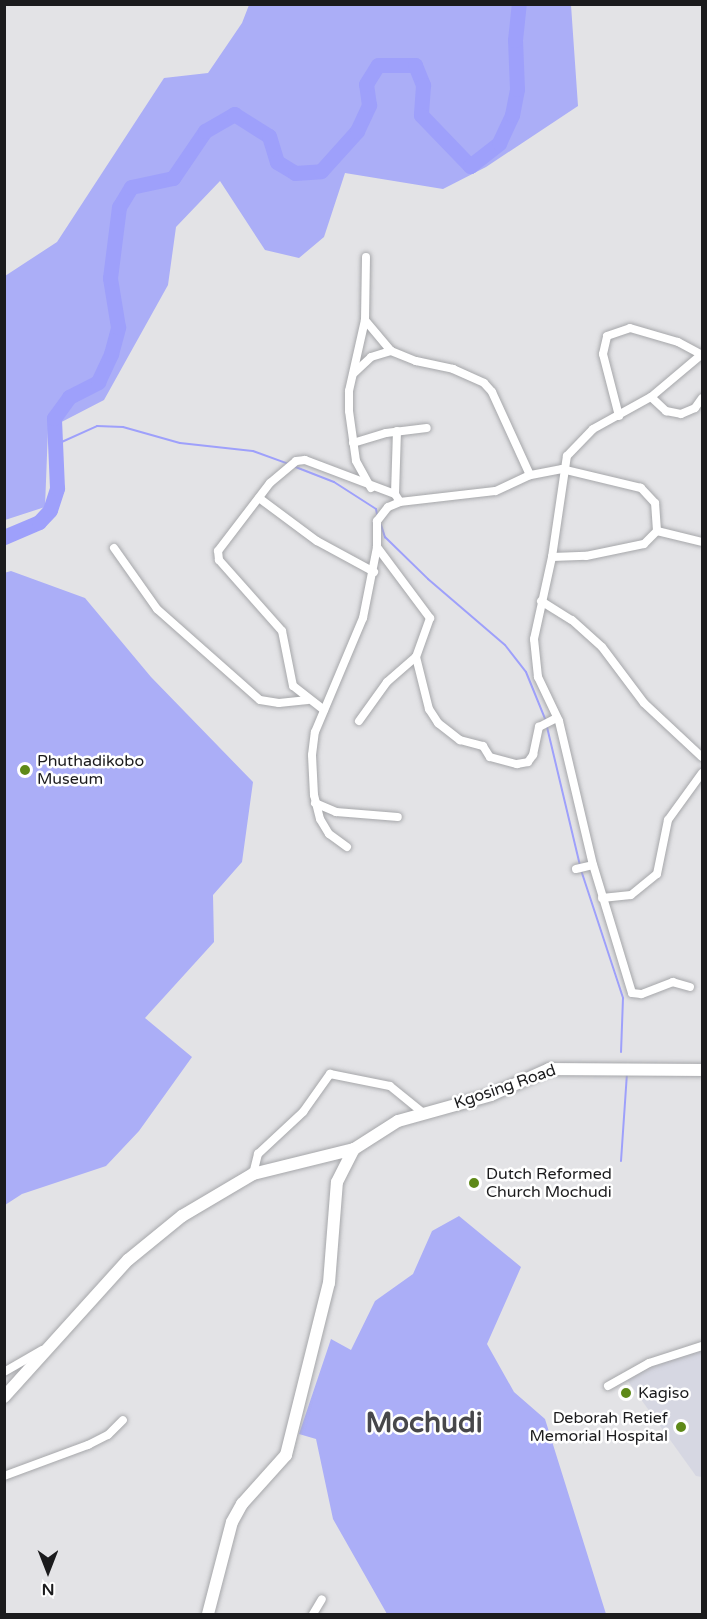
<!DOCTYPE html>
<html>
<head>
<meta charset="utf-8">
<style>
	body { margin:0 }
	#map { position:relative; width:707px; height:1619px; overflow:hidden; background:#e3e3e6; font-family:"Varela Round",sans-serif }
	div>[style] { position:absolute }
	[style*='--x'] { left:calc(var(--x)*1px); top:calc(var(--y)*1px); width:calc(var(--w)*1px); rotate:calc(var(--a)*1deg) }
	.built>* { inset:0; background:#d6d7e2 }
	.green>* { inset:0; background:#abaef7 }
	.stream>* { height:2px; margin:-1px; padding:0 1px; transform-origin:1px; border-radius:1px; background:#9ea0fb }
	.river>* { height:15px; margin:-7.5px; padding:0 7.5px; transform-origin:7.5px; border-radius:7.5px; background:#9ea0fb }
	.roads { filter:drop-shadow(0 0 2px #a6a7aa) drop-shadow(0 0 2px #a6a7aa) }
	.street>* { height:8px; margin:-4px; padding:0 4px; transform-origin:4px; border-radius:4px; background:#fff }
	.secondary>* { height:12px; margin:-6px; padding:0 6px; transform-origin:6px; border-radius:6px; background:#fff }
	.dots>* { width:16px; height:16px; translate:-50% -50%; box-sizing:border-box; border:3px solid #fff; border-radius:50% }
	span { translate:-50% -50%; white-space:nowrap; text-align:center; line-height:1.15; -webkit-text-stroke:5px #fff; paint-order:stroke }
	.poi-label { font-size:16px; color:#1b1b1d }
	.left { translate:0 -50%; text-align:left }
	.right { translate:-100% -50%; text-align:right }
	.street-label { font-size:16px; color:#1b1b1d }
	.town-label { font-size:28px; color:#47474a; font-weight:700 }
	.frame { position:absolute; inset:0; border:6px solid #1b1b1d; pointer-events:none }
	.north { position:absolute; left:18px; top:1541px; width:60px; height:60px; -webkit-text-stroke:4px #fff; paint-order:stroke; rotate:180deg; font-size:16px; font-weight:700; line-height:24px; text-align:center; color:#1b1b1d }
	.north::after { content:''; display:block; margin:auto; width:21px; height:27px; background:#1b1b1d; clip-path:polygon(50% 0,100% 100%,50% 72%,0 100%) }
</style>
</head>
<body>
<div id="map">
	<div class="built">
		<div style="clip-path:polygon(702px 1346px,702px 1477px,696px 1476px,625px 1377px)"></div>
	</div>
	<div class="green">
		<div style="clip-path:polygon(249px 5px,571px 5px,578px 106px,486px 167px,443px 189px,345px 173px,324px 237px,299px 258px,265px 250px,220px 181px,176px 227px,168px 285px,104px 400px,48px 429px,45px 507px,5px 520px,5px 276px,57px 242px,164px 78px,208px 73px,242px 23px)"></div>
		<div style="clip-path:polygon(11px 571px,85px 598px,151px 677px,253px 782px,242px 862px,213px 895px,214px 942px,145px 1018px,192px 1057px,139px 1131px,106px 1166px,22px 1194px,5px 1205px,4px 573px)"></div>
		<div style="clip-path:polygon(459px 1216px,521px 1267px,487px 1344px,514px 1392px,545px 1419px,606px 1614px,387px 1614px,333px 1519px,316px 1439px,299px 1434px,331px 1339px,351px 1350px,375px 1301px,413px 1274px,432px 1231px)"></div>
	</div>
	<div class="stream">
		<div style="--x:55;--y:445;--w:46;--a:-24.3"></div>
		<div style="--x:97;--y:426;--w:26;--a:2"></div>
		<div style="--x:123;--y:427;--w:59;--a:15.7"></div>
		<div style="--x:180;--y:443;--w:73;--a:6.3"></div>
		<div style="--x:253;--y:451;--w:37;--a:20"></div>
		<div style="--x:293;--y:466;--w:44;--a:21.3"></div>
		<div style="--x:334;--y:482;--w:50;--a:32.7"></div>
		<div style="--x:376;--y:509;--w:5;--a:79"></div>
		<div style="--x:381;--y:525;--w:13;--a:72"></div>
		<div style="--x:385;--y:537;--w:60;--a:44.3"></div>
		<div style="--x:428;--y:579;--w:101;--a:40.6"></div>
		<div style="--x:505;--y:645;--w:34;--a:52"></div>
		<div style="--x:526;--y:672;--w:53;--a:67.8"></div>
		<div style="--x:547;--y:727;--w:147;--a:76.6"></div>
		<div style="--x:581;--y:870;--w:135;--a:71.8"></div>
		<div style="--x:623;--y:998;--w:54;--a:92.1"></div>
		<div style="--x:621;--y:1161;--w:87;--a:-86.1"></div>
	</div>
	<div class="river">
		<div style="--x:4;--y:537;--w:38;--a:-23"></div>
		<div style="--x:39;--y:522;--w:16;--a:-47"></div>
		<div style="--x:50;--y:510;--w:23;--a:-72"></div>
		<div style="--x:57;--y:488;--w:70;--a:-92.5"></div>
		<div style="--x:54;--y:418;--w:26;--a:-54"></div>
		<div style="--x:69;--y:397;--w:33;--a:-27"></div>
		<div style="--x:98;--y:382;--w:31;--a:-65"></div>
		<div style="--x:111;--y:354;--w:28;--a:-75"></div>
		<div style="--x:118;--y:327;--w:50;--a:-99.3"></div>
		<div style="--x:110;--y:278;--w:72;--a:-82.8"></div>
		<div style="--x:119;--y:207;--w:23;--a:-59"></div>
		<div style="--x:131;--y:187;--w:43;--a:-12.1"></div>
		<div style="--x:173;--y:178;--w:57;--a:-55.8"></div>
		<div style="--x:205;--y:131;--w:34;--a:-30"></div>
		<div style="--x:234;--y:114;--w:41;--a:32.2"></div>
		<div style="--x:269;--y:136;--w:27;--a:73"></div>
		<div style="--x:277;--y:162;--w:21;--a:31"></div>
		<div style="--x:295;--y:173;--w:26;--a:-4"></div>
		<div style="--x:321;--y:171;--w:54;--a:-48"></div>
		<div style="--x:357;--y:131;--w:29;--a:-65"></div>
		<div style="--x:369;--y:105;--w:21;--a:-98"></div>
		<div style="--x:366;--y:84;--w:22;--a:-58"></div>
		<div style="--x:378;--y:65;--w:37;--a:0"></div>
		<div style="--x:415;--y:65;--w:22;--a:68"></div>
		<div style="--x:423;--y:85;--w:30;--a:94"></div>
		<div style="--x:421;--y:115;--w:71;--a:46.1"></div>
		<div style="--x:470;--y:166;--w:37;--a:-38"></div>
		<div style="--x:499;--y:143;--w:31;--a:-65"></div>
		<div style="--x:512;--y:115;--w:26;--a:-79"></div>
		<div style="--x:517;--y:89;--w:49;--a:-92.3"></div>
		<div style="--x:515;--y:40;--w:36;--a:-84"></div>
	</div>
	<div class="roads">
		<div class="street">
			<div style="--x:366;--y:257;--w:63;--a:90.9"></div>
			<div style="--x:365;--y:320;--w:73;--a:102.7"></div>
			<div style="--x:349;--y:391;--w:20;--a:90"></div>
			<div style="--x:349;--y:411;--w:50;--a:82"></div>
			<div style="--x:356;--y:461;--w:31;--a:61"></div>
			<div style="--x:365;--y:320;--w:40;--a:50"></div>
			<div style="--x:391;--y:351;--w:27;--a:22"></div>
			<div style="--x:416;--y:361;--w:38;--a:12"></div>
			<div style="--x:453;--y:369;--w:34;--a:24"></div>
			<div style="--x:484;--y:383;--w:12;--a:48"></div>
			<div style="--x:492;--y:392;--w:91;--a:65.4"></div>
			<div style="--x:354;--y:373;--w:23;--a:-43"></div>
			<div style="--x:371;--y:357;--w:21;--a:-17"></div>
			<div style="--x:651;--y:397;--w:21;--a:43"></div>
			<div style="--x:666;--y:411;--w:15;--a:11"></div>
			<div style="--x:681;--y:414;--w:15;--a:-23"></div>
			<div style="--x:695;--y:408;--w:12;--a:-55"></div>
			<div style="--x:619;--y:416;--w:64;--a:-104.5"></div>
			<div style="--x:603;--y:354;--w:18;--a:-77"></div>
			<div style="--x:607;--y:336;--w:24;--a:-19"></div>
			<div style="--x:630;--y:328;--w:50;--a:16.3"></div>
			<div style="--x:678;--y:342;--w:27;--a:28"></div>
			<div style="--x:353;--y:443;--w:34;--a:-17"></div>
			<div style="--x:386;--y:433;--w:41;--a:-7"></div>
			<div style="--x:395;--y:494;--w:63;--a:-88.2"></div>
			<div style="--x:259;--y:498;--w:72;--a:36.6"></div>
			<div style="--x:317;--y:541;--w:65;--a:28.5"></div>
			<div style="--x:657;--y:531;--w:46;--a:13.7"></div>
			<div style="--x:114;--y:548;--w:75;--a:54.8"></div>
			<div style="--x:157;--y:609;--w:137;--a:41.5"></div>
			<div style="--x:260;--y:700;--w:19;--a:9"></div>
			<div style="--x:279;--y:703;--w:29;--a:-6"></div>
			<div style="--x:552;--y:557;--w:34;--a:-2"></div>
			<div style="--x:586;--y:556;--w:59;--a:-11.7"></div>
			<div style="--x:644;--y:544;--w:18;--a:-45"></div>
			<div style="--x:657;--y:531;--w:28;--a:-94"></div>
			<div style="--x:655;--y:503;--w:21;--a:-133"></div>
			<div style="--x:641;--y:488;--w:81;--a:-166.5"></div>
			<div style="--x:562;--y:469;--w:33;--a:169"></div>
			<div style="--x:530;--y:475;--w:38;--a:155"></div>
			<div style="--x:495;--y:491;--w:96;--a:173.4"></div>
			<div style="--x:400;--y:502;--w:13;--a:157"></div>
			<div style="--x:388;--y:507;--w:18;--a:128"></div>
			<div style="--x:377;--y:521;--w:26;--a:90"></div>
			<div style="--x:377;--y:547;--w:89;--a:53.3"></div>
			<div style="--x:430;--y:618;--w:41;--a:109.7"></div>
			<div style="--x:416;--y:657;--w:54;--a:76"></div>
			<div style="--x:429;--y:709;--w:17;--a:57"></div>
			<div style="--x:438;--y:723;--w:28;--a:38"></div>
			<div style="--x:460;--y:740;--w:24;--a:15"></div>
			<div style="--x:483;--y:746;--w:13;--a:58"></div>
			<div style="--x:490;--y:757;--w:28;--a:15"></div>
			<div style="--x:517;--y:764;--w:11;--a:-10"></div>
			<div style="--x:528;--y:762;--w:9;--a:-54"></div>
			<div style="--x:533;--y:755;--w:29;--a:-78"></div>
			<div style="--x:539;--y:727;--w:20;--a:-27"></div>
			<div style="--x:541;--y:601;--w:36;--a:32"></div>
			<div style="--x:572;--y:620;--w:40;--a:42"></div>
			<div style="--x:602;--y:647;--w:70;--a:53.1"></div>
			<div style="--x:644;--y:703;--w:79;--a:43"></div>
			<div style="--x:324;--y:710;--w:39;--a:-142"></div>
			<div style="--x:293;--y:686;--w:56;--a:-101.3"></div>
			<div style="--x:282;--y:631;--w:95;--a:-131.6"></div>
			<div style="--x:219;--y:560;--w:9;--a:-96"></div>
			<div style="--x:218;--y:551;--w:86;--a:-52.6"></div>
			<div style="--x:270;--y:483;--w:34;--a:-40"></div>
			<div style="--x:296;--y:461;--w:9;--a:-6"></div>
			<div style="--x:305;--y:460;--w:96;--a:20.7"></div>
			<div style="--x:395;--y:494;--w:9;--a:58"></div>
			<div style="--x:359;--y:721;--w:48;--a:-54.3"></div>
			<div style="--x:387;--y:682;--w:38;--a:-41"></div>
			<div style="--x:315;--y:803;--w:23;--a:23"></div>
			<div style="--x:336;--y:812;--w:62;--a:4.6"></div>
			<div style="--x:347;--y:847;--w:22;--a:-144"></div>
			<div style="--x:329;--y:834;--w:17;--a:-121"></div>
			<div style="--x:320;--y:819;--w:25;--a:-104"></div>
			<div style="--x:314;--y:795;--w:40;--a:-92.9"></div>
			<div style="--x:312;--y:755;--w:23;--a:-83"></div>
			<div style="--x:315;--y:732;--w:124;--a:-67.2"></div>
			<div style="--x:363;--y:618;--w:72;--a:-78.8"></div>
			<div style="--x:576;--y:869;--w:17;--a:-13"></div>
			<div style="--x:602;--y:898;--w:29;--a:-6"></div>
			<div style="--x:631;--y:895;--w:33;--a:-39"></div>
			<div style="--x:657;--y:874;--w:55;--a:-78.5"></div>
			<div style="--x:668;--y:820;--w:58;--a:-54.1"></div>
			<div style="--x:690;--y:987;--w:18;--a:-164"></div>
			<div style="--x:673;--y:982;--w:34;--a:159"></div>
			<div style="--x:641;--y:994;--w:9;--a:-174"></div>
			<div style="--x:632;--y:993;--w:134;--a:-106.9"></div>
			<div style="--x:593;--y:865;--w:148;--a:-103.3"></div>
			<div style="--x:559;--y:721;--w:49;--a:-115.5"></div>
			<div style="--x:538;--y:677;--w:38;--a:-96"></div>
			<div style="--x:534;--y:639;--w:84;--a:-77.6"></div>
			<div style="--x:552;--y:557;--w:102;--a:-81.6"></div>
			<div style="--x:567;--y:456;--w:37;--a:-46"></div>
			<div style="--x:593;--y:429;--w:66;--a:-28.9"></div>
			<div style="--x:651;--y:397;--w:67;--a:-40.1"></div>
			<div style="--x:253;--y:1174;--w:21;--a:-76"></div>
			<div style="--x:258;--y:1154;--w:62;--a:-43"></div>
			<div style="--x:303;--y:1112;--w:47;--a:-54.6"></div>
			<div style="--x:330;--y:1074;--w:61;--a:11.3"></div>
			<div style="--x:390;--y:1086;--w:41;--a:39.1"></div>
			<div style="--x:4;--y:1372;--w:44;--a:-30.1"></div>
			<div style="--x:608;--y:1386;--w:47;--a:-29.3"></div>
			<div style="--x:649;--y:1363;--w:56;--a:-17.8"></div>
			<div style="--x:4;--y:1476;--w:90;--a:-20.3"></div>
			<div style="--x:88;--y:1445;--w:22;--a:-27"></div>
			<div style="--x:108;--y:1435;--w:21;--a:-45"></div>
			<div style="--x:313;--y:1614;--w:17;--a:-59"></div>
		</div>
		<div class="secondary">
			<div style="--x:4;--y:1397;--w:185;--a:-47.9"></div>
			<div style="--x:128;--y:1260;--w:70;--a:-39.2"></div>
			<div style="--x:182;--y:1216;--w:82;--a:-30.6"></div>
			<div style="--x:253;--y:1174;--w:104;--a:-13.9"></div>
			<div style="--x:208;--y:1614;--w:95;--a:-75.4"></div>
			<div style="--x:232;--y:1522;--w:21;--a:-61"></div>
			<div style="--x:242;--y:1504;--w:66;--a:-48.1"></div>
			<div style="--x:286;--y:1455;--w:177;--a:-76"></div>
			<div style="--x:329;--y:1283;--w:101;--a:-85.5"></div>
			<div style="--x:337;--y:1182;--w:37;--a:-63"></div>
			<div style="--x:354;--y:1149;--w:52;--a:-32.5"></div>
			<div style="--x:398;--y:1121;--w:97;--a:-15.6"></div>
			<div style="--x:491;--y:1095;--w:64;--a:-24.1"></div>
			<div style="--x:549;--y:1069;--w:153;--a:0.4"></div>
		</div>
	</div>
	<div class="dots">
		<div style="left:25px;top:770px;background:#5e8918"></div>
		<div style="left:474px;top:1183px;background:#5e8918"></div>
		<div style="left:626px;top:1393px;background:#5e8918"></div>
		<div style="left:681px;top:1427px;background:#5e8918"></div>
	</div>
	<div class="poi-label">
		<span class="left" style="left:37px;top:770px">Phuthadikobo<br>Museum</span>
		<span class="left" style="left:486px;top:1183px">Dutch Reformed<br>Church Mochudi</span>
		<span class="left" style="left:638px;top:1393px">Kagiso</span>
		<span class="right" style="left:668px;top:1427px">Deborah Retief<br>Memorial Hospital</span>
	</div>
	<div class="street-label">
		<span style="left:505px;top:1087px;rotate:-19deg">Kgosing Road</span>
	</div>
	<div class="town-label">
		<span style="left:424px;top:1423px">Mochudi</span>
	</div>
	<div class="frame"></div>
	<div class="north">N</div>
</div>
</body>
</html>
